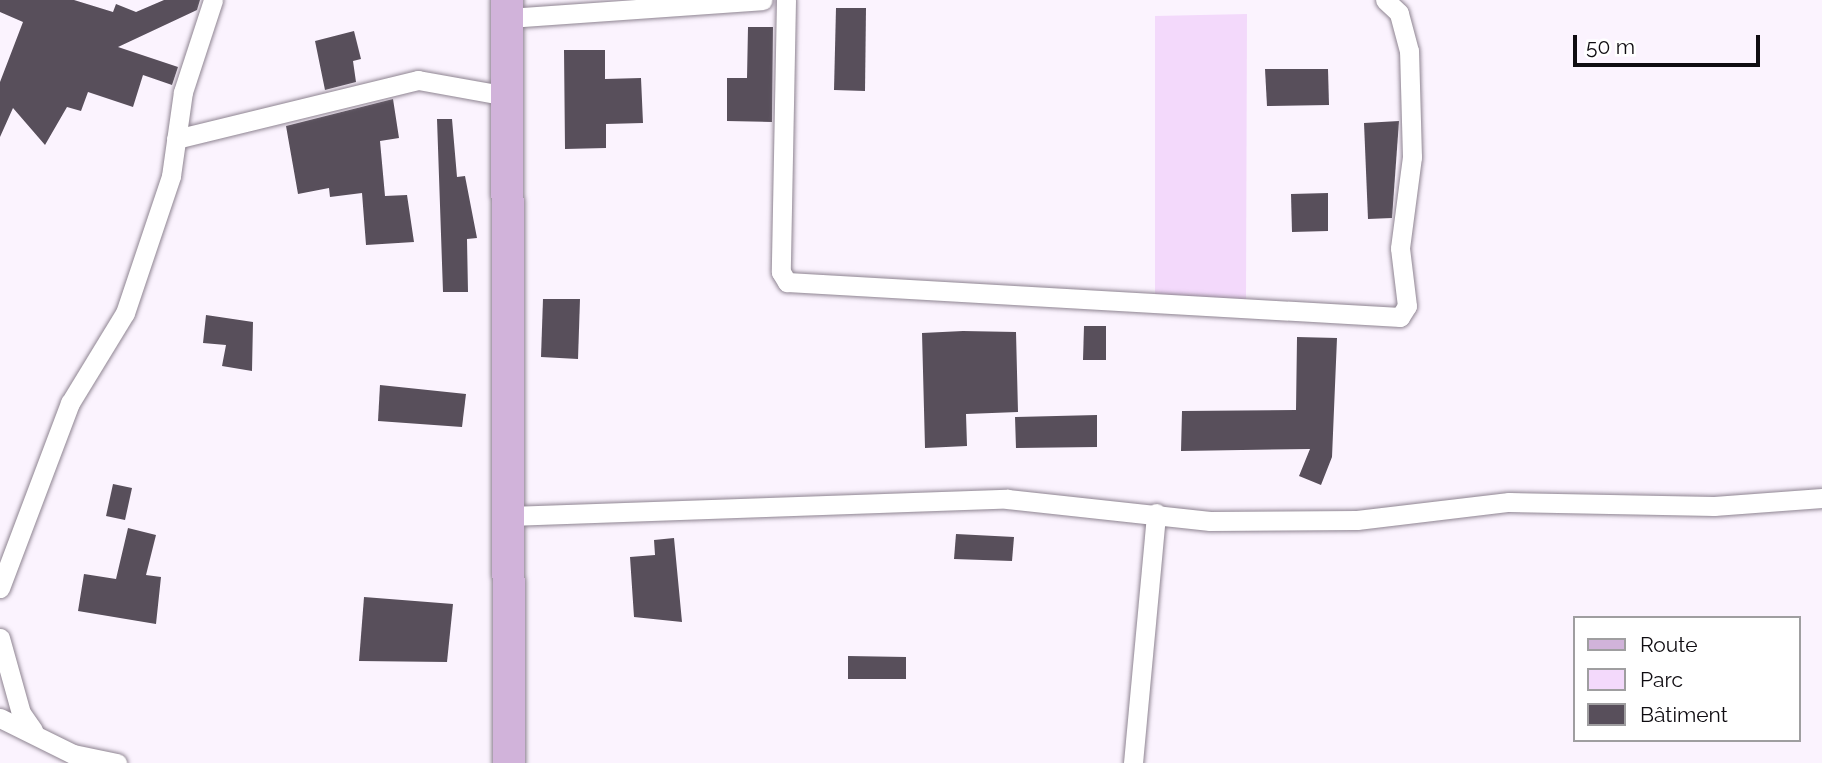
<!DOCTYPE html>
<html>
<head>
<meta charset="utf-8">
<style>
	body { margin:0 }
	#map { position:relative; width:1822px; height:763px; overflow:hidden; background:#fbf3fe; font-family:Raleway,sans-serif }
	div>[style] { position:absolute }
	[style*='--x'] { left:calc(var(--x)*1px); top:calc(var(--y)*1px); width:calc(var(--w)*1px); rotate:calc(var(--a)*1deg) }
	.green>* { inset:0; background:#f3d9fb }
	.building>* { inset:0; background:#584f5b }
	.roads { filter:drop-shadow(0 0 2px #8e8491) drop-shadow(0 0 2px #8e8491) }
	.street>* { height:19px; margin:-9.5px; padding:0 9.5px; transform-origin:9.5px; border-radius:9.5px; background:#fff }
	.primary>* { height:32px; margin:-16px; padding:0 16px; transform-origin:16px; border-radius:16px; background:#d1b3da }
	span { translate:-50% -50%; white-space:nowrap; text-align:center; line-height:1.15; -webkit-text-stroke:7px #fff; paint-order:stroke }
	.legend { position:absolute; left:1573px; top:616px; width:228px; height:126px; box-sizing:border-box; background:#fff; border:2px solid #9f9ea0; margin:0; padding:9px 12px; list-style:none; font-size:21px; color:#0f0c11 }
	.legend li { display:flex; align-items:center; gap:14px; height:35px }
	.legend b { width:35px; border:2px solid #9f9ea0 }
	.scale { position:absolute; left:1573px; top:35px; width:187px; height:32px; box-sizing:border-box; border:4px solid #0f0c11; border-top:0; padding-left:9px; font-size:21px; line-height:24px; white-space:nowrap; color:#0f0c11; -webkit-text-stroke:5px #fff; paint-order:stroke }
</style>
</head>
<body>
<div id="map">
	<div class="green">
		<div style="clip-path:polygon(1247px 14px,1246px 300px,1155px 294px,1155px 16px)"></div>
	</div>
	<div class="building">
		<div style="clip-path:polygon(0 0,74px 0,113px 12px,116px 4px,136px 12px,164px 0,200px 0,197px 10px,118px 47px,178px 67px,172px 85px,143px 75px,133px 107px,88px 92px,81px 111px,67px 107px,45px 145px,13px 108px,0 137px,0 82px,23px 22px,0 12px)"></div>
		<div style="clip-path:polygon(836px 8px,866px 8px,865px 91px,834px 90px)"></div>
		<div style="clip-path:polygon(748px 27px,773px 27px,772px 122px,727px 121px,727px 78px,747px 78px)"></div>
		<div style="clip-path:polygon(354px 31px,361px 59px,353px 61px,356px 82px,325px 90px,315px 41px)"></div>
		<div style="clip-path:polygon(564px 50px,605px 50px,605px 79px,641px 78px,643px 123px,606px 124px,606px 148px,565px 149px)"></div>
		<div style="clip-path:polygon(1265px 69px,1328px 69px,1329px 105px,1267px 106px)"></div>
		<div style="clip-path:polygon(393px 99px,399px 138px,380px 141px,385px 196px,407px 195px,414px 242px,366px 245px,362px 193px,330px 197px,329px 188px,298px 194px,286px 126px)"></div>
		<div style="clip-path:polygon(437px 119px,452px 119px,457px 177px,465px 176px,477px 238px,467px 239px,468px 292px,443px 292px)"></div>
		<div style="clip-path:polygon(1399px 121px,1392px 218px,1368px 219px,1364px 123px)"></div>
		<div style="clip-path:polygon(1328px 193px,1328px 231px,1292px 232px,1291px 194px)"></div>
		<div style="clip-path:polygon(543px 299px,580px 299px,578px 359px,541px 357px)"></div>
		<div style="clip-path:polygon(206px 315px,253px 322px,252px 371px,222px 366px,226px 345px,203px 343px)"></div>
		<div style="clip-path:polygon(1084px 326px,1106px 326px,1106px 360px,1083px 360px)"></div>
		<div style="clip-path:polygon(963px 331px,1016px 332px,1018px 412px,966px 414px,967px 446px,925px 448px,922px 333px)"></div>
		<div style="clip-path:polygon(1297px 337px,1337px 338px,1332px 457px,1321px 485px,1299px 476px,1310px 449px,1181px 451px,1182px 411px,1296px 410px)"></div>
		<div style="clip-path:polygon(380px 385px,466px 394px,462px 427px,378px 421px)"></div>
		<div style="clip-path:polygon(1097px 415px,1097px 447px,1016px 448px,1015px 417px)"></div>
		<div style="clip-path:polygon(113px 484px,132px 488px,125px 520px,106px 516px)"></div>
		<div style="clip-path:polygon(128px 528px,156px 535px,146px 575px,161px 577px,156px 624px,78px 611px,84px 574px,116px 579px)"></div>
		<div style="clip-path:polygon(956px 534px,1014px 537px,1012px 561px,954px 559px)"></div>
		<div style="clip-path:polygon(674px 538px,682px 622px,634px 617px,630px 557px,655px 555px,654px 540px)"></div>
		<div style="clip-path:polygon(364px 597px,453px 604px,447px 662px,359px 661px)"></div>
		<div style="clip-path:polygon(848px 656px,906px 657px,906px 679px,848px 679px)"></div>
	</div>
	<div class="roads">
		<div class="street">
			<div style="--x:786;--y:0;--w:272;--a:91.1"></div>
			<div style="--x:781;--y:272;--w:12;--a:59"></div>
			<div style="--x:787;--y:282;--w:614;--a:3.27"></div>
			<div style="--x:1400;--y:317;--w:13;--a:-58"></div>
			<div style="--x:1407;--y:306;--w:58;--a:-96.9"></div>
			<div style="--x:1400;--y:248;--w:92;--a:-82.5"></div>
			<div style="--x:1412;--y:157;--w:106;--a:-91.6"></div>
			<div style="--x:1409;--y:51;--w:39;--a:-105"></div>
			<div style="--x:1399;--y:13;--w:19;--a:-137"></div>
			<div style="--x:507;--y:18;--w:256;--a:-4"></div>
			<div style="--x:176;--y:139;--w:249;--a:-13.7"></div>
			<div style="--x:418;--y:80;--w:90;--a:10.2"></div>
			<div style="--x:509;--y:516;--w:498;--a:-2"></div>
			<div style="--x:1007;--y:499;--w:204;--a:6.2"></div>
			<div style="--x:1210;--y:521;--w:147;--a:-0.4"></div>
			<div style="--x:1357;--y:520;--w:153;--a:-6.8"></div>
			<div style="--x:1509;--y:502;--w:205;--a:1.1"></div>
			<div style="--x:1714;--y:506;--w:108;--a:-4.2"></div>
			<div style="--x:0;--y:588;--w:198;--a:-69.3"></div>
			<div style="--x:70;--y:403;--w:105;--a:-58.6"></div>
			<div style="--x:125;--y:313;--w:145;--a:-71.4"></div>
			<div style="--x:171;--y:176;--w:85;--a:-81.9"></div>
			<div style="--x:183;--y:92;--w:97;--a:-71.9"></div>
			<div style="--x:0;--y:638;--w:78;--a:74.4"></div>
			<div style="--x:21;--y:713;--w:21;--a:55"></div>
			<div style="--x:0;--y:718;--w:81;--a:26.3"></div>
			<div style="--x:73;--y:754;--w:45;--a:11.6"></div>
			<div style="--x:1133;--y:763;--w:251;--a:-84.7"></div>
		</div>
		<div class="primary">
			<div style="--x:507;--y:0;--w:763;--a:89.85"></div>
		</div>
	</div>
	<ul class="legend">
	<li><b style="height:9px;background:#d1b3da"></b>Route</li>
	<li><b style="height:19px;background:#f3d9fb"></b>Parc</li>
	<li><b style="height:19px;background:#584f5b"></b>Bâtiment</li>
	</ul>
	<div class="scale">50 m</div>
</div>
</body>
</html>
